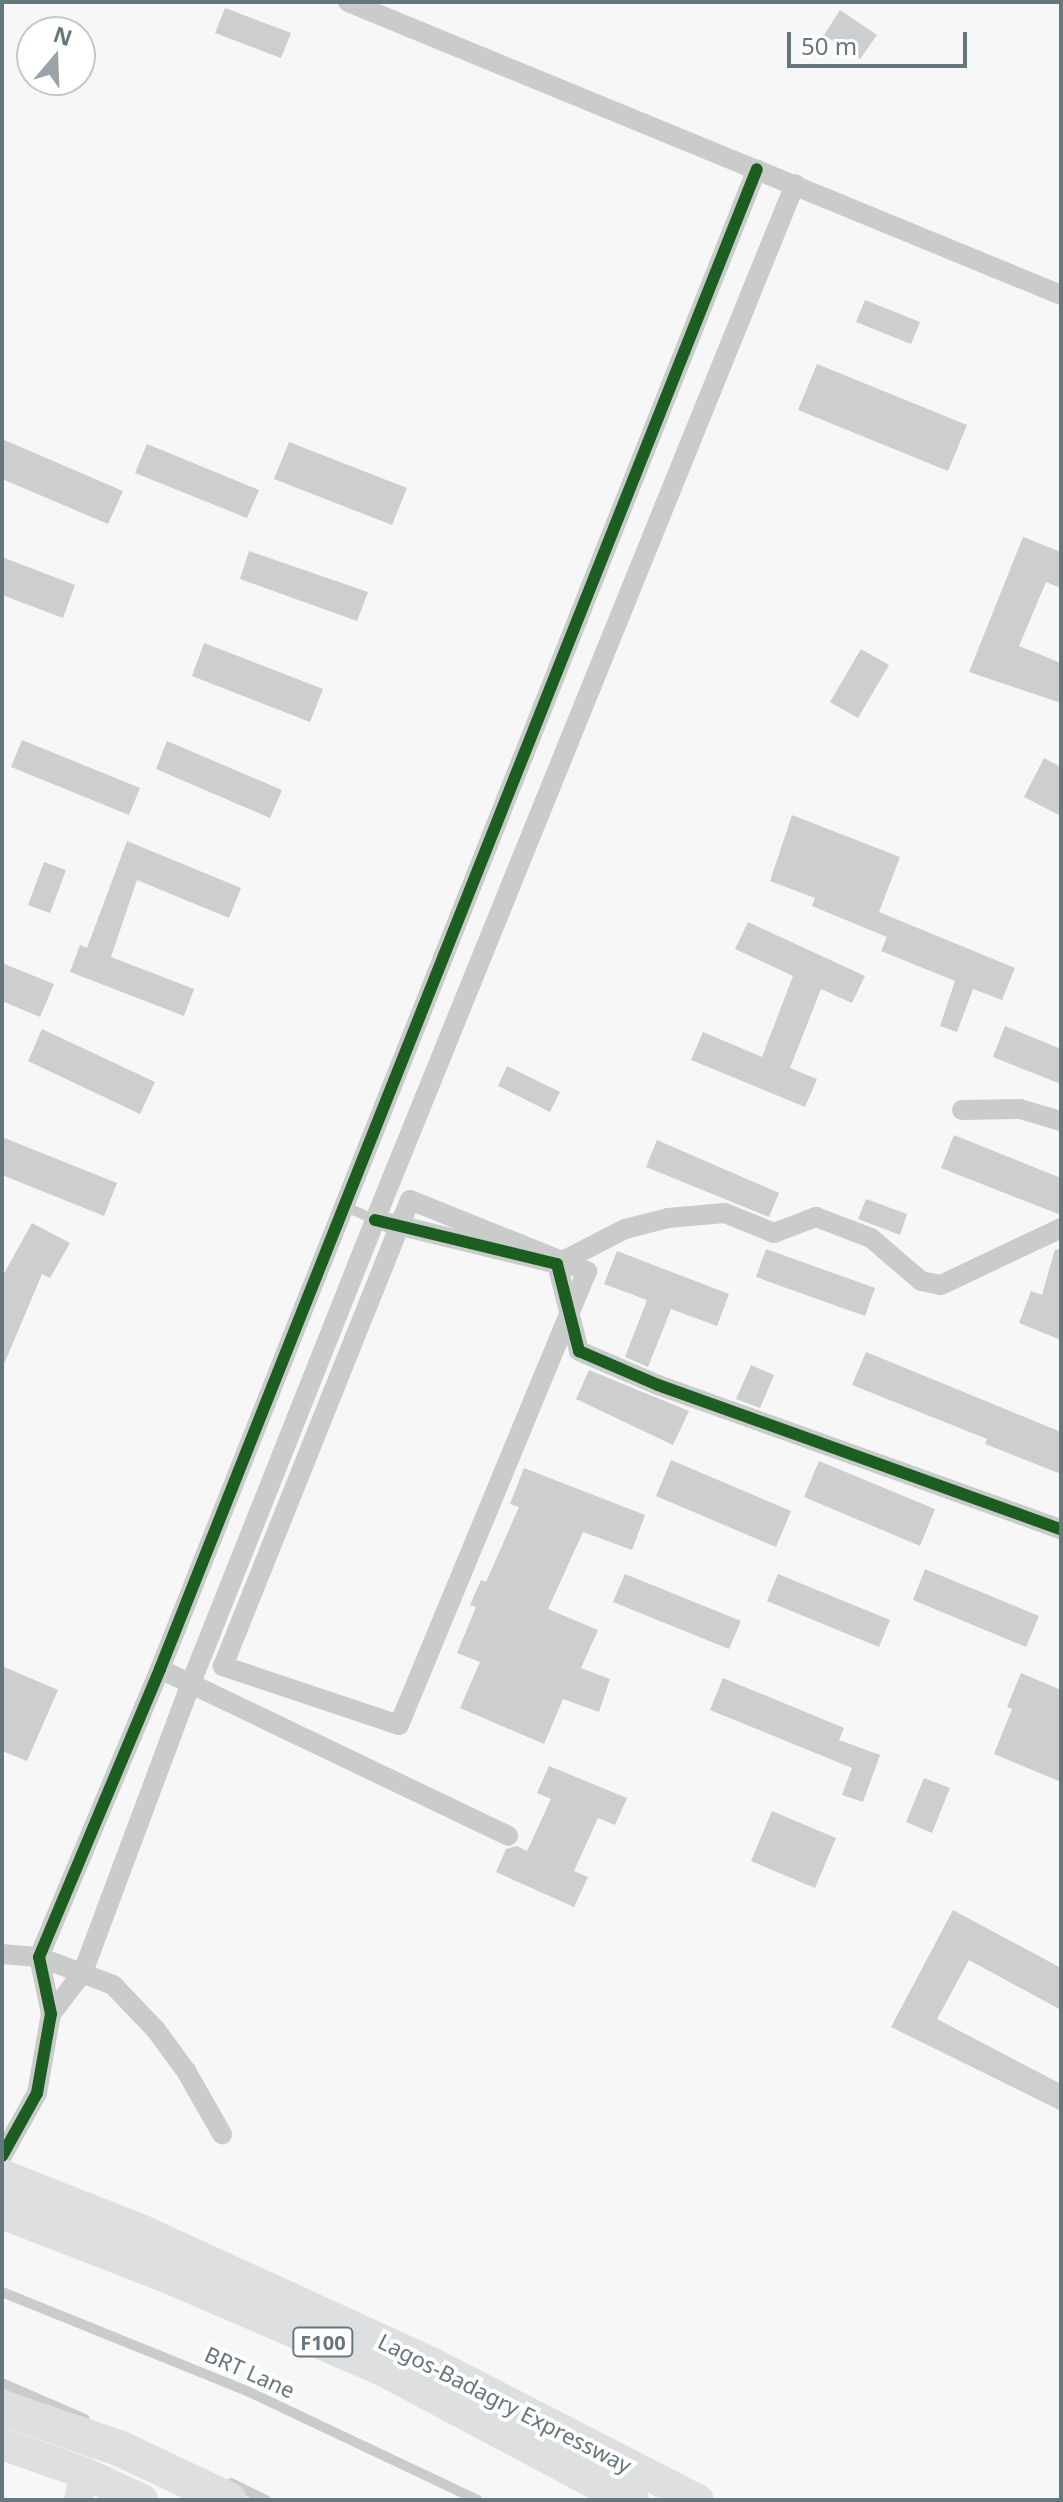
<!DOCTYPE html>
<html>
<head>
<meta charset="utf-8">
<style>
	body { margin:0 }
	#map { position:relative; width:1063px; height:2502px; overflow:hidden; background:#f7f7f7; font-family:"Noto Sans",sans-serif }
	div>[style] { position:absolute }
	[style*='--x'] { left:calc(var(--x)*1px); top:calc(var(--y)*1px); width:calc(var(--w)*1px); rotate:calc(var(--a)*1deg) }
	.building>* { inset:0; background:#cdcecf }
	.lane>* { height:10px; margin:-5px; padding:0 5px; transform-origin:5px; border-radius:5px; background:#cacccc }
	.street>* { height:20px; margin:-10px; padding:0 10px; transform-origin:10px; border-radius:10px; background:#cacccc }
	.secondary>* { height:28px; margin:-14px; padding:0 14px; transform-origin:14px; border-radius:14px; background:#dedfe0 }
	.primary>* { height:32px; margin:-16px; padding:0 16px; transform-origin:16px; border-radius:16px; background:#dedfe0 }
	.highway>* { height:36px; margin:-18px; padding:0 18px; transform-origin:18px; border-radius:18px; background:#dedfe0 }
	.cycleway>* { height:12px; margin:-6px; padding:0 6px; transform-origin:6px; border-radius:6px; background:#1b5e20 }
	span { translate:-50% -50%; white-space:nowrap; text-align:center; line-height:1.15; -webkit-text-stroke:8px #fff; paint-order:stroke }
	.shield-label span { padding:2px 6px; background:#fff; border:2px solid; border-radius:6px; -webkit-text-stroke-width:0 }
	.shield-label { font-size:20px; color:#66767d; font-weight:700 }
	.street-label { font-size:22px; color:#66767d }
	.frame { position:absolute; inset:0; border:4px solid #66767d; pointer-events:none }
	.north { position:absolute; left:16px; top:16px; width:80px; height:80px; box-sizing:border-box; background:#fff; border:2px solid #c2c8cb; border-radius:50%; rotate:19deg; font-size:22px; font-weight:700; line-height:32px; text-align:center; color:#66767d }
	.north::after { content:''; display:block; margin:auto; width:28px; height:36px; background:#99a3a8; clip-path:polygon(50% 0,100% 100%,50% 72%,0 100%) }
	.scale { position:absolute; left:787px; top:32px; width:180px; height:36px; box-sizing:border-box; border:4px solid #66767d; border-top:0; padding-left:10px; font-size:24px; line-height:28px; white-space:nowrap; color:#66767d; -webkit-text-stroke:6px #fff; paint-order:stroke }
</style>
</head>
<body>
<div id="map">
	<div class="building">
		<div style="clip-path:polygon(225px 8px,291px 33px,281px 58px,215px 33px)"></div>
		<div style="clip-path:polygon(840px 10px,877px 35px,860px 59px,824px 35px)"></div>
		<div style="clip-path:polygon(865px 300px,920px 322px,911px 344px,856px 322px)"></div>
		<div style="clip-path:polygon(817px 364px,967px 425px,948px 471px,798px 410px)"></div>
		<div style="clip-path:polygon(2px 439px,123px 491px,108px 524px,2px 479px)"></div>
		<div style="clip-path:polygon(289px 442px,407px 488px,392px 525px,274px 479px)"></div>
		<div style="clip-path:polygon(147px 444px,259px 490px,247px 518px,135px 473px)"></div>
		<div style="clip-path:polygon(1023px 537px,1061px 552px,1061px 588px,1046px 582px,1019px 646px,1061px 663px,1061px 703px,969px 672px)"></div>
		<div style="clip-path:polygon(249px 551px,368px 592px,357px 621px,240px 579px)"></div>
		<div style="clip-path:polygon(2px 557px,75px 585px,63px 618px,2px 595px)"></div>
		<div style="clip-path:polygon(204px 643px,323px 689px,310px 722px,192px 676px)"></div>
		<div style="clip-path:polygon(861px 649px,889px 665px,858px 718px,830px 702px)"></div>
		<div style="clip-path:polygon(22px 740px,140px 788px,129px 815px,11px 767px)"></div>
		<div style="clip-path:polygon(167px 741px,282px 790px,270px 818px,156px 769px)"></div>
		<div style="clip-path:polygon(1044px 758px,1061px 767px,1061px 816px,1024px 797px)"></div>
		<div style="clip-path:polygon(792px 815px,900px 857px,879px 912px,1015px 968px,1002px 1000px,973px 989px,957px 1032px,940px 1026px,955px 981px,881px 951px,887px 937px,812px 906px,815px 898px,770px 881px)"></div>
		<div style="clip-path:polygon(127px 841px,241px 888px,229px 918px,137px 880px,111px 957px,194px 989px,184px 1016px,70px 972px,80px 945px,87px 948px)"></div>
		<div style="clip-path:polygon(44px 862px,66px 870px,50px 913px,28px 905px)"></div>
		<div style="clip-path:polygon(748px 922px,865px 976px,852px 1003px,821px 989px,790px 1068px,817px 1079px,805px 1107px,691px 1060px,703px 1032px,762px 1057px,793px 976px,735px 949px)"></div>
		<div style="clip-path:polygon(2px 963px,54px 984px,40px 1017px,2px 1001px)"></div>
		<div style="clip-path:polygon(1005px 1026px,1061px 1049px,1061px 1084px,993px 1057px)"></div>
		<div style="clip-path:polygon(42px 1029px,155px 1082px,140px 1114px,28px 1061px)"></div>
		<div style="clip-path:polygon(507px 1066px,560px 1092px,550px 1112px,498px 1086px)"></div>
		<div style="clip-path:polygon(954px 1135px,1061px 1178px,1061px 1215px,941px 1168px)"></div>
		<div style="clip-path:polygon(2px 1137px,117px 1183px,104px 1216px,2px 1175px)"></div>
		<div style="clip-path:polygon(657px 1140px,779px 1193px,769px 1217px,646px 1167px)"></div>
		<div style="clip-path:polygon(866px 1199px,907px 1214px,900px 1235px,858px 1219px)"></div>
		<div style="clip-path:polygon(32px 1223px,70px 1243px,50px 1278px,42px 1274px,2px 1369px,2px 1277px)"></div>
		<div style="clip-path:polygon(766px 1249px,875px 1288px,865px 1316px,756px 1277px)"></div>
		<div style="clip-path:polygon(1055px 1249px,1061px 1250px,1061px 1340px,1019px 1323px,1031px 1291px,1042px 1295px)"></div>
		<div style="clip-path:polygon(617px 1251px,729px 1294px,717px 1326px,671px 1309px,648px 1367px,625px 1357px,647px 1300px,604px 1284px)"></div>
		<div style="clip-path:polygon(866px 1352px,1061px 1432px,1061px 1474px,985px 1444px,987px 1439px,852px 1385px)"></div>
		<div style="clip-path:polygon(751px 1365px,774px 1375px,760px 1408px,736px 1399px)"></div>
		<div style="clip-path:polygon(589px 1370px,689px 1411px,673px 1445px,576px 1399px)"></div>
		<div style="clip-path:polygon(671px 1460px,791px 1511px,776px 1547px,656px 1496px)"></div>
		<div style="clip-path:polygon(819px 1461px,935px 1509px,920px 1546px,804px 1497px)"></div>
		<div style="clip-path:polygon(524px 1468px,645px 1515px,632px 1550px,583px 1532px,548px 1609px,598px 1630px,581px 1668px,610px 1679px,599px 1712px,563px 1699px,544px 1744px,460px 1708px,480px 1662px,457px 1653px,476px 1607px,470px 1605px,481px 1580px,486px 1582px,519px 1507px,510px 1504px)"></div>
		<div style="clip-path:polygon(925px 1569px,1039px 1616px,1026px 1647px,913px 1600px)"></div>
		<div style="clip-path:polygon(625px 1574px,741px 1621px,729px 1649px,613px 1602px)"></div>
		<div style="clip-path:polygon(778px 1574px,890px 1620px,879px 1647px,767px 1601px)"></div>
		<div style="clip-path:polygon(2px 1666px,58px 1690px,27px 1761px,2px 1751px)"></div>
		<div style="clip-path:polygon(1021px 1673px,1061px 1690px,1061px 1782px,994px 1754px,1012px 1709px,1007px 1707px)"></div>
		<div style="clip-path:polygon(723px 1678px,844px 1728px,839px 1740px,880px 1755px,863px 1802px,842px 1795px,852px 1768px,710px 1710px)"></div>
		<div style="clip-path:polygon(549px 1766px,627px 1798px,615px 1825px,598px 1818px,574px 1871px,588px 1877px,574px 1907px,496px 1872px,506px 1849px,517px 1846px,527px 1851px,551px 1799px,537px 1793px)"></div>
		<div style="clip-path:polygon(924px 1778px,950px 1788px,932px 1833px,906px 1822px)"></div>
		<div style="clip-path:polygon(772px 1811px,836px 1838px,815px 1888px,751px 1861px)"></div>
		<div style="clip-path:polygon(953px 1910px,1061px 1968px,1061px 2010px,969px 1960px,937px 2019px,1061px 2084px,1061px 2111px,891px 2027px)"></div>
	</div>
	<div class="lane">
		<div style="--x:344;--y:1206;--w:34;--a:24"></div>
		<div style="--x:2;--y:2292;--w:264;--a:22"></div>
		<div style="--x:247;--y:2391;--w:255;--a:25.3"></div>
		<div style="--x:2;--y:2383;--w:90;--a:23.4"></div>
		<div style="--x:231;--y:2483;--w:39;--a:26"></div>
	</div>
	<div class="street">
		<div style="--x:348;--y:2;--w:771;--a:22.34"></div>
		<div style="--x:962;--y:1110;--w:58;--a:-1"></div>
		<div style="--x:1020;--y:1109;--w:43;--a:16.3"></div>
		<div style="--x:410;--y:1200;--w:191;--a:21.9"></div>
		<div style="--x:587;--y:1271;--w:491;--a:112.5"></div>
		<div style="--x:399;--y:1725;--w:186;--a:-161.5"></div>
		<div style="--x:223;--y:1666;--w:502;--a:-68.14"></div>
		<div style="--x:389;--y:1223;--w:173;--a:13.7"></div>
		<div style="--x:557;--y:1264;--w:90;--a:75.8"></div>
		<div style="--x:579;--y:1351;--w:86;--a:23.3"></div>
		<div style="--x:658;--y:1385;--w:428;--a:19.7"></div>
		<div style="--x:557;--y:1264;--w:76;--a:-27.2"></div>
		<div style="--x:625;--y:1229;--w:44;--a:-14.3"></div>
		<div style="--x:668;--y:1218;--w:57;--a:-5"></div>
		<div style="--x:725;--y:1213;--w:53;--a:22.2"></div>
		<div style="--x:774;--y:1233;--w:45;--a:-20.9"></div>
		<div style="--x:816;--y:1217;--w:59;--a:20.9"></div>
		<div style="--x:871;--y:1238;--w:66;--a:40.7"></div>
		<div style="--x:921;--y:1281;--w:20;--a:11"></div>
		<div style="--x:941;--y:1285;--w:133;--a:-25.4"></div>
		<div style="--x:160;--y:1669;--w:386;--a:25.6"></div>
		<div style="--x:2;--y:1954;--w:37;--a:5"></div>
		<div style="--x:39;--y:1957;--w:79;--a:20.7"></div>
		<div style="--x:113;--y:1985;--w:62;--a:46.3"></div>
		<div style="--x:156;--y:2030;--w:51;--a:53.8"></div>
		<div style="--x:186;--y:2071;--w:73;--a:60.3"></div>
		<div style="--x:51;--y:2014;--w:53;--a:-52.7"></div>
		<div style="--x:83;--y:1972;--w:309;--a:-69.5"></div>
		<div style="--x:191;--y:1683;--w:498;--a:-68.3"></div>
		<div style="--x:375;--y:1220;--w:1118;--a:-67.93"></div>
		<div style="--x:2;--y:2156;--w:72;--a:-60.9"></div>
		<div style="--x:37;--y:2093;--w:80;--a:-80"></div>
		<div style="--x:51;--y:2014;--w:58;--a:-101.9"></div>
		<div style="--x:39;--y:1957;--w:312;--a:-67.2"></div>
		<div style="--x:160;--y:1669;--w:1614;--a:-68.3"></div>
	</div>
	<div class="secondary">
		<div style="--x:78;--y:2500;--w:28;--a:-77"></div>
	</div>
	<div class="primary">
		<div style="--x:2;--y:2175;--w:152;--a:21.7"></div>
		<div style="--x:143;--y:2231;--w:317;--a:24.6"></div>
		<div style="--x:431;--y:2363;--w:300;--a:27.2"></div>
		<div style="--x:2;--y:2444;--w:87;--a:19.5"></div>
		<div style="--x:84;--y:2473;--w:64;--a:25"></div>
	</div>
	<div class="highway">
		<div style="--x:2;--y:2211;--w:177;--a:21.2"></div>
		<div style="--x:167;--y:2275;--w:233;--a:23.3"></div>
		<div style="--x:381;--y:2367;--w:283;--a:28"></div>
		<div style="--x:2;--y:2408;--w:126;--a:19"></div>
		<div style="--x:121;--y:2449;--w:119;--a:25.3"></div>
	</div>
	<div class="cycleway">
		<div style="--x:375;--y:1220;--w:187;--a:13.6"></div>
		<div style="--x:557;--y:1264;--w:90;--a:75.8"></div>
		<div style="--x:579;--y:1351;--w:86;--a:23.3"></div>
		<div style="--x:658;--y:1385;--w:428;--a:19.7"></div>
		<div style="--x:2;--y:2156;--w:72;--a:-60.9"></div>
		<div style="--x:37;--y:2093;--w:80;--a:-80"></div>
		<div style="--x:51;--y:2014;--w:58;--a:-101.9"></div>
		<div style="--x:39;--y:1957;--w:312;--a:-67.2"></div>
		<div style="--x:160;--y:1669;--w:1614;--a:-68.3"></div>
	</div>
	<div class="shield-label">
		<span style="left:323px;top:2342px">F100</span>
	</div>
	<div class="street-label">
		<span style="left:250px;top:2372px;rotate:24deg">BRT Lane</span>
		<span style="left:505px;top:2403px;rotate:27deg">Lagos-Badagry Expressway</span>
	</div>
	<div class="frame"></div>
	<div class="north">N</div>
	<div class="scale">50 m</div>
</div>
</body>
</html>
